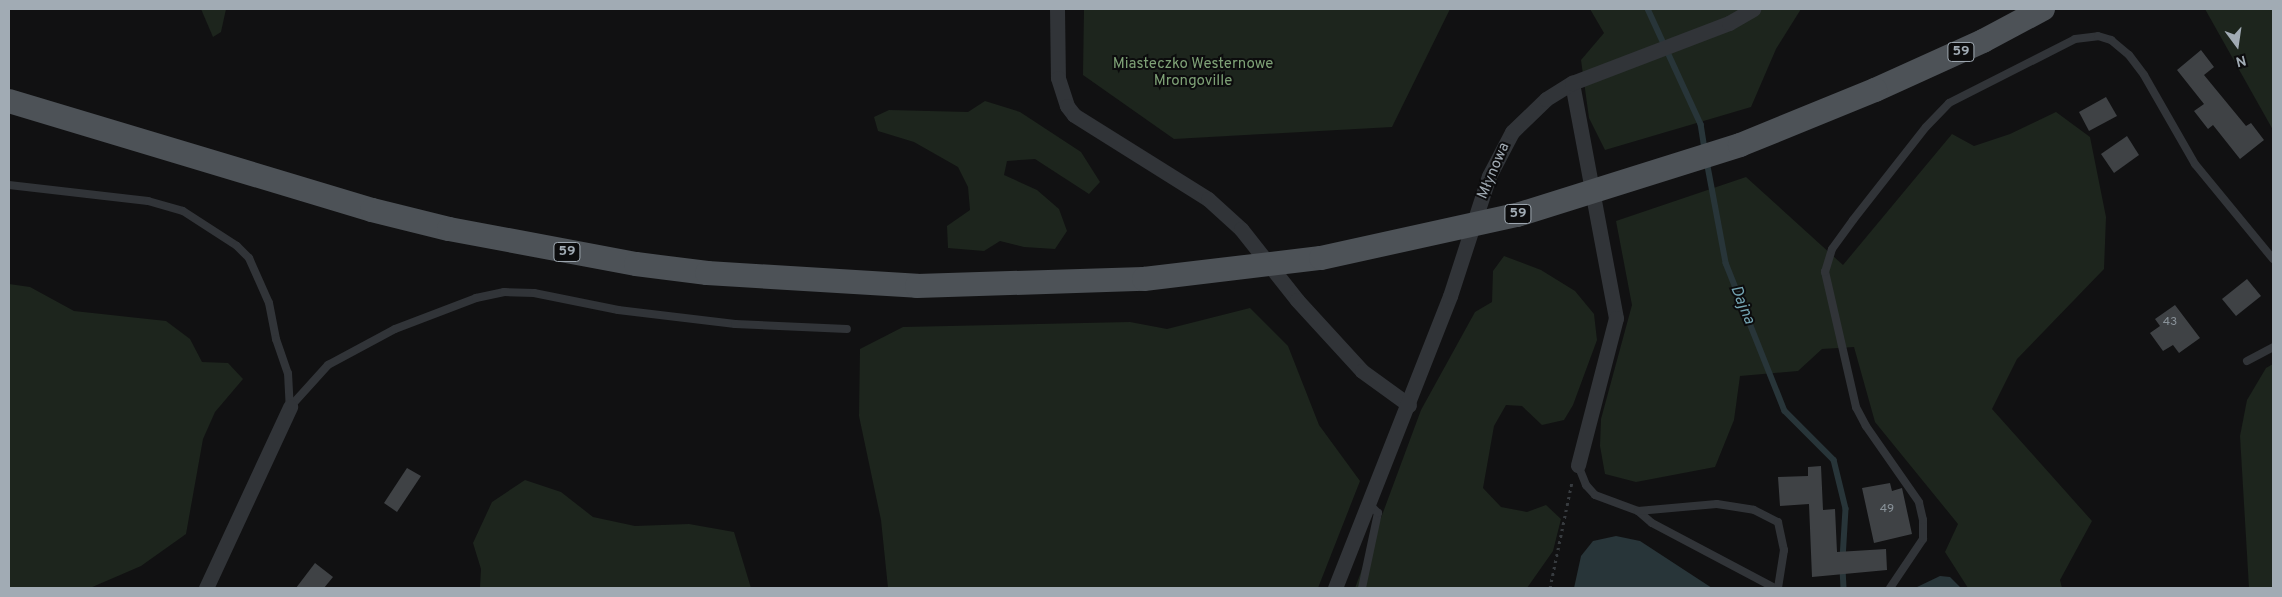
<!DOCTYPE html>
<html>
<head>
<meta charset="utf-8">
<style>
	body { margin:0 }
	#map { position:relative; width:2282px; height:597px; overflow:hidden; background:#111112; font-family:Overpass,sans-serif }
	div>[style] { position:absolute }
	[style*='--x'] { left:calc(var(--x)*1px); top:calc(var(--y)*1px); width:calc(var(--w)*1px); rotate:calc(var(--a)*1deg) }
	.green>* { inset:0; background:#1d251d }
	.water>* { inset:0; background:#283539 }
	.stream>* { height:5.5px; margin:-2.75px; padding:0 2.75px; transform-origin:2.75px; border-radius:2.75px; background:#283539 }
	.building>* { inset:0; background:#3f4245 }
	.path>* { height:3px; margin-top:-1.5px; transform-origin:0; background:repeating-linear-gradient(90deg,#373b3f 0 2.5px,transparent 0 6.5px) }
	.service>* { height:8px; margin:-4px; padding:0 4px; transform-origin:4px; border-radius:4px; background:#313438 }
	.minor>* { height:15px; margin:-7.5px; padding:0 7.5px; transform-origin:7.5px; border-radius:7.5px; background:#313438 }
	.primary>* { height:24px; margin:-12px; padding:0 12px; transform-origin:12px; border-radius:12px; background:#4d5257 }
	.primary-bridge>* { height:24px; margin:-12px; padding:0 12px; transform-origin:12px; border-radius:12px; background:#4d5257 }
	span { translate:-50% -50%; white-space:nowrap; text-align:center; line-height:1.15; -webkit-text-stroke:4px #0c0c0d; paint-order:stroke }
	.number-label { font-size:12px; color:#889198 }
	.number-label span { -webkit-text-stroke-width:0 }
	.shield-label span { padding:1px 4px; background:#0c0c0d; border:1px solid; border-radius:4px; -webkit-text-stroke-width:0 }
	.shield-label { font-size:14px; color:#a1abb4; font-weight:700 }
	.park-label { font-size:15px; color:#7ea176 }
	.street-label { font-size:15px; color:#a1abb4 }
	.water-label { font-size:16px; color:#74a5b3; font-style:italic }
	.frame { position:absolute; inset:0; border:10px solid #a1abb4; pointer-events:none }
	.north { position:absolute; left:2212px; top:20px; width:50px; height:50px; -webkit-text-stroke:4px #0c0c0d; paint-order:stroke; rotate:166deg; font-size:14px; font-weight:700; line-height:20px; text-align:center; color:#a1abb4 }
	.north::after { content:''; display:block; margin:auto; width:18px; height:22px; background:#a1abb4; clip-path:polygon(50% 0,100% 100%,50% 72%,0 100%) }
</style>
</head>
<body>
<div id="map">
	<div class="green">
		<div style="clip-path:polygon(201px 9px,226px 9px,221px 32px,213px 37px)"></div>
		<div style="clip-path:polygon(1084px 9px,1450px 9px,1392px 127px,1174px 139px,1083px 75px)"></div>
		<div style="clip-path:polygon(1590px 9px,1801px 9px,1776px 49px,1751px 107px,1605px 150px,1589px 118px,1581px 60px,1604px 33px)"></div>
		<div style="clip-path:polygon(2205px 9px,2273px 9px,2273px 130px)"></div>
		<div style="clip-path:polygon(985px 101px,1020px 112px,1081px 152px,1100px 182px,1089px 194px,1035px 159px,1007px 161px,1004px 175px,1037px 190px,1059px 209px,1067px 231px,1055px 249px,1024px 247px,1000px 241px,984px 251px,948px 248px,947px 226px,970px 210px,968px 187px,958px 167px,914px 142px,878px 131px,874px 117px,889px 110px,968px 112px)"></div>
		<div style="clip-path:polygon(2056px 112px,2090px 137px,2106px 217px,2104px 269px,2017px 359px,1992px 409px,2092px 521px,2060px 580px,2062px 588px,1968px 588px,1945px 552px,1958px 524px,1875px 422px,1854px 347px,1822px 349px,1798px 371px,1740px 376px,1734px 420px,1715px 467px,1636px 482px,1605px 474px,1600px 446px,1601px 419px,1632px 305px,1616px 221px,1746px 177px,1843px 265px,1952px 134px,1974px 146px,2010px 134px)"></div>
		<div style="clip-path:polygon(1504px 256px,1541px 270px,1575px 291px,1594px 314px,1597px 340px,1573px 405px,1564px 420px,1542px 425px,1522px 406px,1506px 405px,1494px 426px,1483px 488px,1501px 507px,1527px 512px,1546px 505px,1561px 519px,1553px 551px,1527px 588px,1355px 588px,1421px 410px,1475px 312px,1492px 302px,1493px 271px)"></div>
		<div style="clip-path:polygon(9px 284px,30px 287px,74px 311px,166px 321px,190px 339px,202px 362px,228px 363px,243px 379px,215px 412px,203px 439px,186px 534px,141px 566px,90px 588px,9px 588px)"></div>
		<div style="clip-path:polygon(1250px 308px,1288px 346px,1319px 425px,1360px 481px,1318px 588px,888px 588px,881px 520px,859px 416px,860px 349px,903px 327px,1130px 322px,1167px 329px)"></div>
		<div style="clip-path:polygon(2273px 364px,2273px 588px,2249px 588px,2240px 436px,2247px 400px,2266px 368px)"></div>
		<div style="clip-path:polygon(525px 480px,561px 492px,593px 517px,635px 526px,689px 524px,734px 532px,751px 588px,480px 588px,481px 569px,473px 543px,492px 502px)"></div>
	</div>
	<div class="water">
		<div style="clip-path:polygon(1616px 536px,1640px 541px,1712px 588px,1574px 588px,1581px 556px,1593px 541px)"></div>
		<div style="clip-path:polygon(1940px 576px,1950px 577px,1961px 588px,1915px 588px)"></div>
	</div>
	<div class="stream">
		<div style="--x:1648;--y:9;--w:127;--a:65.3"></div>
		<div style="--x:1701;--y:124;--w:26;--a:81"></div>
		<div style="--x:1707;--y:161;--w:104;--a:79.4"></div>
		<div style="--x:1726;--y:263;--w:159;--a:68.3"></div>
		<div style="--x:1785;--y:411;--w:69;--a:45"></div>
		<div style="--x:1834;--y:460;--w:50;--a:76.2"></div>
		<div style="--x:1846;--y:509;--w:50;--a:93.4"></div>
		<div style="--x:1843;--y:569;--w:19;--a:87"></div>
	</div>
	<div class="building">
		<div style="clip-path:polygon(2201px 50px,2214px 67px,2204px 75px,2246px 126px,2251px 123px,2264px 140px,2240px 159px,2213px 125px,2208px 129px,2194px 111px,2204px 104px,2177px 70px)"></div>
		<div style="clip-path:polygon(2106px 97px,2117px 116px,2089px 131px,2079px 112px)"></div>
		<div style="clip-path:polygon(2127px 136px,2139px 155px,2114px 173px,2101px 154px)"></div>
		<div style="clip-path:polygon(2247px 279px,2261px 296px,2236px 316px,2222px 299px)"></div>
		<div style="clip-path:polygon(2175px 305px,2200px 338px,2179px 353px,2173px 345px,2163px 351px,2150px 333px,2160px 326px,2155px 319px)"></div>
		<div style="clip-path:polygon(1821px 466px,1823px 510px,1835px 509px,1837px 552px,1886px 549px,1887px 570px,1812px 577px,1809px 504px,1780px 506px,1778px 477px,1808px 476px,1808px 467px)"></div>
		<div style="clip-path:polygon(407px 468px,421px 476px,397px 512px,384px 503px)"></div>
		<div style="clip-path:polygon(1890px 483px,1892px 491px,1902px 488px,1912px 534px,1874px 543px,1862px 488px)"></div>
		<div style="clip-path:polygon(315px 563px,333px 577px,324px 588px,296px 588px)"></div>
	</div>
	<div class="path">
		<div style="--x:1550;--y:588;--w:108;--a:-78.3"></div>
	</div>
	<div class="service">
		<div style="--x:9;--y:185;--w:140;--a:6.6"></div>
		<div style="--x:148;--y:201;--w:36;--a:16"></div>
		<div style="--x:183;--y:211;--w:64;--a:32.9"></div>
		<div style="--x:237;--y:246;--w:17;--a:45"></div>
		<div style="--x:249;--y:258;--w:49;--a:66"></div>
		<div style="--x:269;--y:303;--w:37;--a:79"></div>
		<div style="--x:276;--y:339;--w:36;--a:71"></div>
		<div style="--x:288;--y:373;--w:34;--a:87"></div>
		<div style="--x:2247;--y:361;--w:30;--a:-28"></div>
		<div style="--x:290;--y:407;--w:57;--a:-47.9"></div>
		<div style="--x:328;--y:365;--w:76;--a:-28.2"></div>
		<div style="--x:395;--y:329;--w:87;--a:-20.9"></div>
		<div style="--x:476;--y:298;--w:29;--a:-12"></div>
		<div style="--x:504;--y:292;--w:30;--a:2"></div>
		<div style="--x:534;--y:293;--w:86;--a:11.4"></div>
		<div style="--x:618;--y:310;--w:118;--a:6.8"></div>
		<div style="--x:735;--y:324;--w:112;--a:2.6"></div>
		<div style="--x:1578;--y:465;--w:22;--a:68"></div>
		<div style="--x:1586;--y:485;--w:13;--a:48"></div>
		<div style="--x:1595;--y:495;--w:46;--a:20.4"></div>
		<div style="--x:1638;--y:511;--w:18;--a:41"></div>
		<div style="--x:1652;--y:523;--w:139;--a:27.9"></div>
		<div style="--x:1638;--y:511;--w:79;--a:-5.1"></div>
		<div style="--x:1717;--y:504;--w:37;--a:9"></div>
		<div style="--x:1754;--y:510;--w:27;--a:27"></div>
		<div style="--x:1778;--y:522;--w:29;--a:78"></div>
		<div style="--x:1784;--y:550;--w:38;--a:99"></div>
		<div style="--x:1362;--y:588;--w:77;--a:-78"></div>
		<div style="--x:1378;--y:513;--w:11;--a:-135"></div>
		<div style="--x:1890;--y:588;--w:59;--a:-56"></div>
		<div style="--x:1923;--y:539;--w:19;--a:-90"></div>
		<div style="--x:1923;--y:520;--w:18;--a:-103"></div>
		<div style="--x:1919;--y:502;--w:93;--a:-124.9"></div>
		<div style="--x:1866;--y:426;--w:21;--a:-118"></div>
		<div style="--x:1856;--y:407;--w:139;--a:-102.9"></div>
		<div style="--x:1825;--y:272;--w:24;--a:-73"></div>
		<div style="--x:1832;--y:249;--w:36;--a:-54"></div>
		<div style="--x:1853;--y:220;--w:118;--a:-51.9"></div>
		<div style="--x:1926;--y:127;--w:33;--a:-46"></div>
		<div style="--x:1949;--y:103;--w:141;--a:-26.9"></div>
		<div style="--x:2075;--y:39;--w:23;--a:-7"></div>
		<div style="--x:2098;--y:36;--w:14;--a:17"></div>
		<div style="--x:2111;--y:40;--w:23;--a:40"></div>
		<div style="--x:2129;--y:55;--w:25;--a:53"></div>
		<div style="--x:2144;--y:75;--w:103;--a:60.2"></div>
		<div style="--x:2195;--y:164;--w:123;--a:50.6"></div>
	</div>
	<div class="minor">
		<div style="--x:1057;--y:9;--w:69;--a:89.2"></div>
		<div style="--x:1058;--y:78;--w:29;--a:72"></div>
		<div style="--x:1067;--y:106;--w:11;--a:52"></div>
		<div style="--x:1074;--y:115;--w:158;--a:32.1"></div>
		<div style="--x:1208;--y:199;--w:45;--a:42.3"></div>
		<div style="--x:1241;--y:229;--w:90;--a:51.7"></div>
		<div style="--x:1297;--y:300;--w:96;--a:47.5"></div>
		<div style="--x:1362;--y:371;--w:58;--a:35.9"></div>
		<div style="--x:1572;--y:83;--w:239;--a:79.4"></div>
		<div style="--x:1616;--y:318;--w:152;--a:104.5"></div>
		<div style="--x:206;--y:588;--w:200;--a:-65.1"></div>
		<div style="--x:1335;--y:588;--w:314;--a:-68.5"></div>
		<div style="--x:1450;--y:296;--w:126;--a:-72"></div>
		<div style="--x:1489;--y:176;--w:50;--a:-62.4"></div>
		<div style="--x:1512;--y:132;--w:47;--a:-44.1"></div>
		<div style="--x:1546;--y:99;--w:31;--a:-32"></div>
		<div style="--x:1572;--y:83;--w:168;--a:-20.9"></div>
		<div style="--x:1729;--y:23;--w:28;--a:-30"></div>
	</div>
	<div class="primary">
		<div style="--x:1875;--y:90;--w:119;--a:-24.4"></div>
		<div style="--x:1983;--y:41;--w:68;--a:-28.1"></div>
		<div style="--x:9;--y:101;--w:379;--a:16.7"></div>
		<div style="--x:372;--y:210;--w:79;--a:13.9"></div>
		<div style="--x:449;--y:229;--w:190;--a:10.6"></div>
		<div style="--x:636;--y:264;--w:72;--a:7.2"></div>
		<div style="--x:707;--y:273;--w:210;--a:3.5"></div>
		<div style="--x:917;--y:286;--w:227;--a:-1.8"></div>
	</div>
	<div class="primary-bridge">
		<div style="--x:1144;--y:279;--w:178;--a:-6.8"></div>
		<div style="--x:1321;--y:258;--w:201;--a:-12.4"></div>
		<div style="--x:1517;--y:215;--w:234;--a:-17.4"></div>
		<div style="--x:1740;--y:145;--w:146;--a:-22.2"></div>
	</div>
	<div class="number-label">
		<span style="left:2170px;top:323px">43</span>
		<span style="left:1887px;top:510px">49</span>
	</div>
	<div class="shield-label">
		<span style="left:1961px;top:52px">59</span>
		<span style="left:1518px;top:214px">59</span>
		<span style="left:567px;top:252px">59</span>
	</div>
	<div class="park-label">
		<span style="left:1193px;top:73px">Miasteczko Westernowe<br>Mrongoville</span>
	</div>
	<div class="street-label">
		<span style="left:1494px;top:171px;rotate:-67deg">Młynowa</span>
	</div>
	<div class="water-label">
		<span style="left:1742px;top:305px;rotate:68deg">Dajna</span>
	</div>
	<div class="frame"></div>
	<div class="north">N</div>
</div>
</body>
</html>
